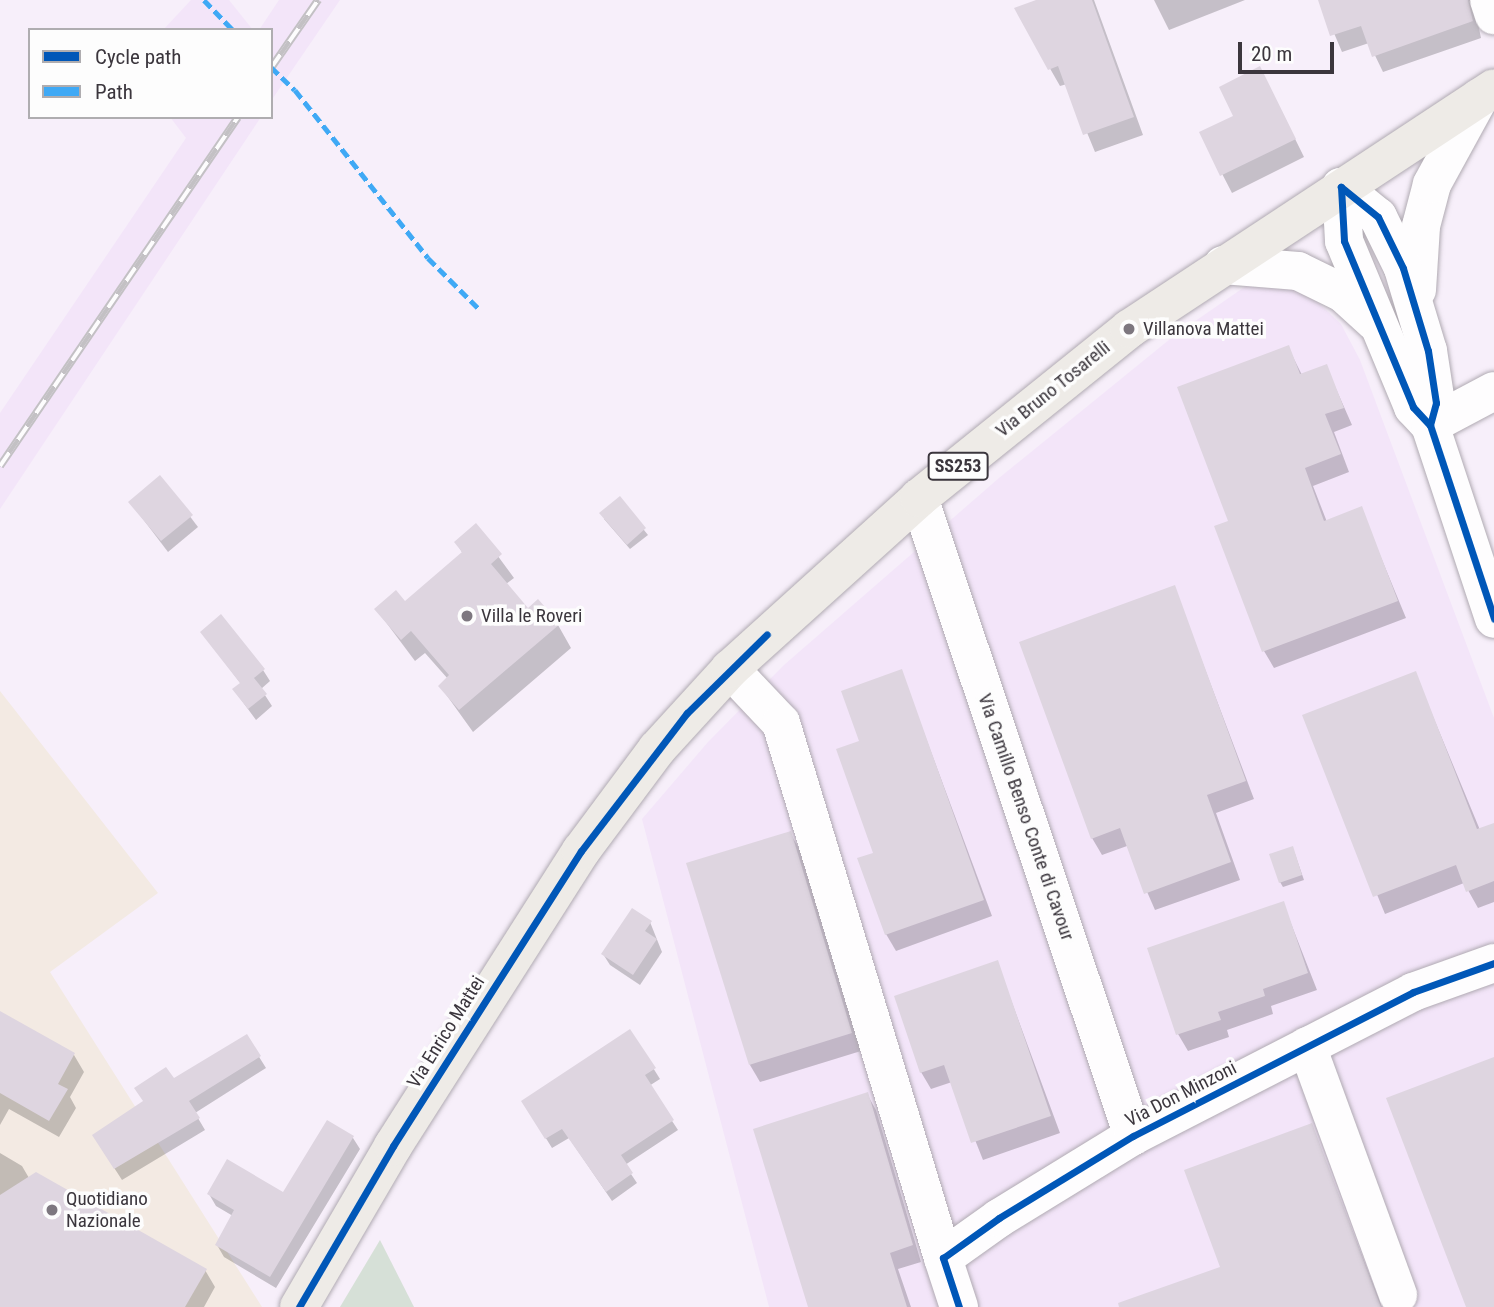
<!DOCTYPE html>
<html>
<head>
<meta charset="utf-8">
<style>
	body { margin:0 }
	#map { position:relative; width:1494px; height:1307px; overflow:hidden; background:#f7effa; font-family:"Roboto Condensed",sans-serif }
	div>[style] { position:absolute }
	[style*='--x'] { left:calc(var(--x)*1px); top:calc(var(--y)*1px); width:calc(var(--w)*1px); rotate:calc(var(--a)*1deg) }
	.commercial>* { inset:0; background:#f3eae3 }
	.built>* { inset:0; background:#f3e5f9 }
	.green>* { inset:0; background:#d6e0d7 }
	.shadow>* { inset:0; background:#0003 }
	.building>* { inset:0; background:#ded5e0 }
	.roads { filter:drop-shadow(0 0 2px #b0aab2) drop-shadow(0 0 2px #b0aab2) }
	.minor>* { height:38px; margin:-19px; padding:0 19px; transform-origin:19px; border-radius:19px; background:#fefdfe }
	.major>* { height:38px; margin:-19px; padding:0 19px; transform-origin:19px; border-radius:19px; background:#eeebe7 }
	.rail>* { height:8px; margin-top:-4px; transform-origin:0; background:repeating-linear-gradient(90deg,#fdfdfd 0 16px,#c3c1c4 0 32px); box-sizing:border-box; border-block:2px solid #c3c1c4 }
	.quiet>* { height:5px; margin-top:-2.5px; transform-origin:0; background:repeating-linear-gradient(90deg,#3fa9f5 0 10px,transparent 0 15px) }
	.cycleway>* { height:7px; margin:-3.5px; padding:0 3.5px; transform-origin:3.5px; border-radius:3.5px; background:#0057b8 }
	.dots>* { width:19px; height:19px; translate:-50% -50%; box-sizing:border-box; border:4px solid #fdfdfd; border-radius:50% }
	span { translate:-50% -50%; white-space:nowrap; text-align:center; line-height:1.15; -webkit-text-stroke:7px #fdfdfd; paint-order:stroke }
	.shield-label span { padding:2px 5px; background:#fdfdfd; border:2px solid; border-radius:5px; -webkit-text-stroke-width:0 }
	.shield-label { font-size:18px; color:#3b363d; font-weight:700 }
	.poi-label { font-size:19px; color:#3b363d }
	.left { translate:0 -50%; text-align:left }
	.street-label { font-size:19px; color:#3b363d }
	.legend { position:absolute; left:28px; top:28px; width:245px; height:91px; box-sizing:border-box; background:#fdfdfd; border:2px solid #afadb0; margin:0; padding:9px 12px; list-style:none; font-size:21px; color:#3b363d }
	.legend li { display:flex; align-items:center; gap:14px; height:35px }
	.legend b { width:35px; border:2px solid #afadb0 }
	.scale { position:absolute; left:1238px; top:42px; width:96px; height:32px; box-sizing:border-box; border:4px solid #3b363d; border-top:0; padding-left:9px; font-size:21px; line-height:24px; white-space:nowrap; color:#3b363d; -webkit-text-stroke:5px #fdfdfd; paint-order:stroke }
</style>
</head>
<body>
<div id="map">
	<div class="commercial">
		<div style="clip-path:polygon(0 691px,158px 893px,50px 972px,262px 1307px,0 1307px)"></div>
	</div>
	<div class="built">
		<div style="clip-path:polygon(191px 0,229px 0,253px 30px,163px 30px)"></div>
		<div style="clip-path:polygon(279px 0,340px 0,271px 101px,271px 30px,259px 30px)"></div>
		<div style="clip-path:polygon(170px 117px,261px 117px,0 509px,0 413px,186px 138px)"></div>
		<div style="clip-path:polygon(1277px 284px,1310px 295px,1341px 324px,1360px 360px,1494px 718px,1494px 1307px,769px 1307px,642px 819px,708px 742px,784px 665px,999px 478px,1175px 335px,1246px 286px)"></div>
	</div>
	<div class="green">
		<div style="clip-path:polygon(380px 1240px,414px 1307px,340px 1307px)"></div>
	</div>
	<div class="shadow">
		<div style="clip-path:polygon(1041px 0,1094px 0,1143px 135px,1095px 152px,1067px 84px,1060px 86px,1016px 9px)"></div>
		<div style="clip-path:polygon(1154px 0,1245px 0,1169px 30px)"></div>
		<div style="clip-path:polygon(1320px 0,1488px 0,1476px 14px,1481px 38px,1383px 72px,1369px 43px,1342px 52px)"></div>
		<div style="clip-path:polygon(1269px 86px,1304px 157px,1232px 193px,1201px 133px,1235px 117px)"></div>
		<div style="clip-path:polygon(1288px 347px,1302px 375px,1326px 366px,1352px 425px,1334px 432px,1349px 472px,1313px 486px,1327px 522px,1361px 509px,1406px 618px,1274px 668px,1264px 651px,1230px 522px)"></div>
		<div style="clip-path:polygon(160px 477px,198px 527px,168px 552px,130px 502px)"></div>
		<div style="clip-path:polygon(619px 499px,648px 535px,630px 549px,604px 519px)"></div>
		<div style="clip-path:polygon(475px 525px,514px 578px,506px 584px,528px 610px,558px 625px,571px 648px,473px 732px,440px 686px,448px 679px,425px 653px,415px 661px,376px 609px,405px 604px,463px 554px,456px 542px)"></div>
		<div style="clip-path:polygon(1174px 587px,1254px 799px,1216px 813px,1240px 880px,1155px 910px,1127px 846px,1102px 855px,1092px 838px)"></div>
		<div style="clip-path:polygon(202px 632px,263px 670px,270px 681px,261px 689px,272px 706px,256px 720px,234px 690px,241px 684px)"></div>
		<div style="clip-path:polygon(901px 671px,992px 916px,896px 951px,886px 934px,875px 854px)"></div>
		<div style="clip-path:polygon(1415px 673px,1480px 830px,1494px 835px,1494px 902px,1478px 908px,1464px 883px,1385px 914px,1304px 716px)"></div>
		<div style="clip-path:polygon(790px 833px,800px 850px,861px 1051px,760px 1082px,750px 1065px)"></div>
		<div style="clip-path:polygon(1295px 854px,1304px 880px,1283px 887px,1280px 882px)"></div>
		<div style="clip-path:polygon(1283px 903px,1317px 990px,1271px 1006px,1273px 1014px,1227px 1030px,1229px 1037px,1188px 1051px,1178px 1034px)"></div>
		<div style="clip-path:polygon(650px 922px,662px 952px,640px 985px,610px 965px,603px 954px)"></div>
		<div style="clip-path:polygon(997px 962px,1060px 1133px,983px 1160px,952px 1082px,931px 1089px,921px 1072px)"></div>
		<div style="clip-path:polygon(0 1013px,74px 1055px,84px 1072px,70px 1097px,76px 1108px,59px 1137px,9px 1109px,0 1125px)"></div>
		<div style="clip-path:polygon(630px 1031px,660px 1079px,649px 1086px,678px 1130px,625px 1165px,637px 1183px,612px 1201px,569px 1138px,552px 1148px,529px 1111px)"></div>
		<div style="clip-path:polygon(246px 1036px,266px 1068px,195px 1113px,205px 1130px,122px 1180px,100px 1146px)"></div>
		<div style="clip-path:polygon(867px 1094px,876px 1110px,921px 1262px,898px 1269px,911px 1307px,813px 1307px)"></div>
		<div style="clip-path:polygon(328px 1122px,353px 1138px,360px 1149px,276px 1288px,224px 1257px,217px 1245px,233px 1216px,216px 1206px,209px 1194px,284px 1195px)"></div>
		<div style="clip-path:polygon(1311px 1125px,1382px 1307px,1122px 1307px,1222px 1268px)"></div>
		<div style="clip-path:polygon(0 1153px,22px 1166px,29px 1178px,205px 1270px,215px 1287px,204px 1307px,0 1307px)"></div>
	</div>
	<div class="building">
		<div style="clip-path:polygon(1036px 0,1092px 0,1134px 117px,1083px 135px,1058px 66px,1048px 70px,1014px 8px)"></div>
		<div style="clip-path:polygon(1318px 0,1468px 0,1473px 21px,1372px 57px,1361px 26px,1330px 36px)"></div>
		<div style="clip-path:polygon(1260px 66px,1296px 139px,1220px 176px,1199px 132px,1233px 116px,1219px 87px)"></div>
		<div style="clip-path:polygon(1289px 345px,1300px 374px,1327px 364px,1344px 408px,1325px 414px,1341px 454px,1305px 468px,1324px 521px,1362px 506px,1398px 601px,1262px 652px,1214px 526px,1228px 521px,1177px 387px)"></div>
		<div style="clip-path:polygon(160px 475px,193px 515px,161px 541px,128px 502px)"></div>
		<div style="clip-path:polygon(620px 496px,646px 528px,627px 545px,599px 513px)"></div>
		<div style="clip-path:polygon(476px 523px,502px 554px,491px 564px,528px 608px,538px 599px,560px 624px,459px 710px,438px 686px,449px 675px,411px 631px,401px 640px,374px 609px,396px 590px,405px 601px,462px 552px,454px 542px)"></div>
		<div style="clip-path:polygon(1175px 585px,1246px 781px,1207px 795px,1231px 862px,1144px 894px,1120px 828px,1091px 839px,1019px 642px)"></div>
		<div style="clip-path:polygon(221px 614px,265px 669px,254px 678px,267px 694px,248px 709px,232px 689px,240px 683px,200px 632px)"></div>
		<div style="clip-path:polygon(902px 669px,984px 900px,885px 935px,857px 858px,873px 853px,836px 749px,859px 741px,841px 691px)"></div>
		<div style="clip-path:polygon(1416px 671px,1477px 829px,1494px 823px,1494px 881px,1466px 892px,1456px 865px,1373px 897px,1302px 715px)"></div>
		<div style="clip-path:polygon(791px 831px,852px 1033px,749px 1065px,686px 863px)"></div>
		<div style="clip-path:polygon(1293px 846px,1302px 875px,1279px 883px,1269px 854px)"></div>
		<div style="clip-path:polygon(1284px 901px,1308px 973px,1263px 989px,1265px 996px,1218px 1012px,1221px 1020px,1176px 1035px,1147px 948px)"></div>
		<div style="clip-path:polygon(632px 908px,652px 921px,645px 931px,657px 939px,633px 975px,601px 954px)"></div>
		<div style="clip-path:polygon(998px 960px,1051px 1116px,971px 1143px,944px 1065px,920px 1073px,894px 996px)"></div>
		<div style="clip-path:polygon(0 1011px,75px 1053px,58px 1084px,68px 1089px,49px 1121px,0 1093px)"></div>
		<div style="clip-path:polygon(630px 1029px,656px 1068px,645px 1075px,674px 1120px,621px 1155px,633px 1173px,606px 1192px,562px 1129px,545px 1139px,521px 1101px)"></div>
		<div style="clip-path:polygon(247px 1034px,261px 1056px,189px 1101px,200px 1118px,114px 1169px,92px 1135px,143px 1101px,134px 1088px,166px 1067px,174px 1078px)"></div>
		<div style="clip-path:polygon(1494px 1057px,1494px 1307px,1466px 1307px,1386px 1098px)"></div>
		<div style="clip-path:polygon(868px 1092px,913px 1245px,890px 1253px,907px 1307px,808px 1307px,753px 1129px)"></div>
		<div style="clip-path:polygon(327px 1120px,354px 1136px,270px 1277px,215px 1245px,234px 1210px,207px 1194px,227px 1159px,283px 1192px)"></div>
		<div style="clip-path:polygon(1312px 1123px,1381px 1307px,1119px 1307px,1118px 1303px,1220px 1267px,1184px 1170px)"></div>
		<div style="clip-path:polygon(36px 1172px,207px 1269px,185px 1307px,0 1307px,0 1195px)"></div>
	</div>
	<div class="roads">
		<div class="minor">
			<div style="--x:1489;--y:0;--w:16;--a:72"></div>
			<div style="--x:1223;--y:265;--w:75;--a:4.6"></div>
			<div style="--x:1298;--y:271;--w:50;--a:26.1"></div>
			<div style="--x:1343;--y:293;--w:43;--a:42.2"></div>
			<div style="--x:1417;--y:290;--w:64;--a:-86.4"></div>
			<div style="--x:1421;--y:226;--w:43;--a:-75.3"></div>
			<div style="--x:1432;--y:184;--w:98;--a:-61.3"></div>
			<div style="--x:1430;--y:425;--w:23;--a:-75"></div>
			<div style="--x:1436;--y:403;--w:53;--a:-98.7"></div>
			<div style="--x:1428;--y:351;--w:87;--a:-106.8"></div>
			<div style="--x:1403;--y:268;--w:57;--a:-116.1"></div>
			<div style="--x:1378;--y:217;--w:48;--a:-141"></div>
			<div style="--x:1341;--y:187;--w:54;--a:86.8"></div>
			<div style="--x:1344;--y:241;--w:180;--a:67.4"></div>
			<div style="--x:1413;--y:407;--w:25;--a:47"></div>
			<div style="--x:1430;--y:425;--w:204;--a:71.7"></div>
			<div style="--x:1430;--y:425;--w:72;--a:-28"></div>
			<div style="--x:919;--y:498;--w:673;--a:71.46"></div>
			<div style="--x:730;--y:669;--w:74;--a:46.6"></div>
			<div style="--x:781;--y:723;--w:559;--a:73.15"></div>
			<div style="--x:1307;--y:1046;--w:265;--a:69.9"></div>
			<div style="--x:959;--y:1307;--w:52;--a:-108.1"></div>
			<div style="--x:943;--y:1258;--w:69;--a:-35.5"></div>
			<div style="--x:999;--y:1218;--w:157;--a:-31.5"></div>
			<div style="--x:1133;--y:1136;--w:315;--a:-27.2"></div>
			<div style="--x:1413;--y:992;--w:86;--a:-19.7"></div>
		</div>
		<div class="major">
			<div style="--x:299;--y:1307;--w:186;--a:-59.7"></div>
			<div style="--x:393;--y:1146;--w:350;--a:-57.5"></div>
			<div style="--x:581;--y:851;--w:127;--a:-53.3"></div>
			<div style="--x:657;--y:749;--w:108;--a:-47.6"></div>
			<div style="--x:730;--y:669;--w:255;--a:-42.1"></div>
			<div style="--x:919;--y:498;--w:270;--a:-38.8"></div>
			<div style="--x:1129;--y:329;--w:437;--a:-33.4"></div>
		</div>
	</div>
	<div class="rail">
		<div style="--x:271;--y:68;--w:83;--a:-55.3"></div>
		<div style="--x:0;--y:466;--w:422;--a:-55.7"></div>
	</div>
	<div class="quiet">
		<div style="--x:204;--y:0;--w:42;--a:46"></div>
		<div style="--x:271;--y:67;--w:33;--a:44"></div>
		<div style="--x:295;--y:90;--w:214;--a:51.6"></div>
		<div style="--x:428;--y:258;--w:74;--a:45"></div>
	</div>
	<div class="cycleway">
		<div style="--x:1430;--y:425;--w:23;--a:-75"></div>
		<div style="--x:1436;--y:403;--w:53;--a:-98.7"></div>
		<div style="--x:1428;--y:351;--w:87;--a:-106.8"></div>
		<div style="--x:1403;--y:268;--w:57;--a:-116.1"></div>
		<div style="--x:1378;--y:217;--w:48;--a:-141"></div>
		<div style="--x:1341;--y:187;--w:54;--a:86.8"></div>
		<div style="--x:1344;--y:241;--w:180;--a:67.4"></div>
		<div style="--x:1413;--y:407;--w:25;--a:47"></div>
		<div style="--x:1430;--y:425;--w:204;--a:71.7"></div>
		<div style="--x:299;--y:1307;--w:186;--a:-59.7"></div>
		<div style="--x:393;--y:1146;--w:350;--a:-57.5"></div>
		<div style="--x:581;--y:851;--w:174;--a:-52.5"></div>
		<div style="--x:687;--y:713;--w:112;--a:-44.6"></div>
		<div style="--x:959;--y:1307;--w:52;--a:-108.1"></div>
		<div style="--x:943;--y:1258;--w:69;--a:-35.5"></div>
		<div style="--x:999;--y:1218;--w:157;--a:-31.5"></div>
		<div style="--x:1133;--y:1136;--w:315;--a:-27.2"></div>
		<div style="--x:1413;--y:992;--w:86;--a:-19.7"></div>
	</div>
	<div class="dots">
		<div style="left:1129px;top:329px;background:#7d777f"></div>
		<div style="left:467px;top:616px;background:#7d777f"></div>
		<div style="left:52px;top:1210px;background:#7d777f"></div>
	</div>
	<div class="shield-label">
		<span style="left:958px;top:466px">SS253</span>
	</div>
	<div class="poi-label">
		<span class="left" style="left:1143px;top:329px">Villanova Mattei</span>
		<span class="left" style="left:481px;top:616px">Villa le Roveri</span>
		<span class="left" style="left:66px;top:1210px">Quotidiano<br>Nazionale</span>
	</div>
	<div class="street-label">
		<span style="left:1053px;top:389px;rotate:-39deg">Via Bruno Tosarelli</span>
		<span style="left:1026px;top:817px;rotate:71deg">Via Camillo Benso Conte di Cavour</span>
		<span style="left:446px;top:1032px;rotate:-58deg">Via Enrico Mattei</span>
		<span style="left:1181px;top:1094px;rotate:-27deg">Via Don Minzoni</span>
	</div>
	<ul class="legend">
	<li><b style="height:9px;background:#0057b8"></b>Cycle path</li>
	<li><b style="height:9px;background:#3fa9f5"></b>Path</li>
	</ul>
	<div class="scale">20 m</div>
</div>
</body>
</html>
